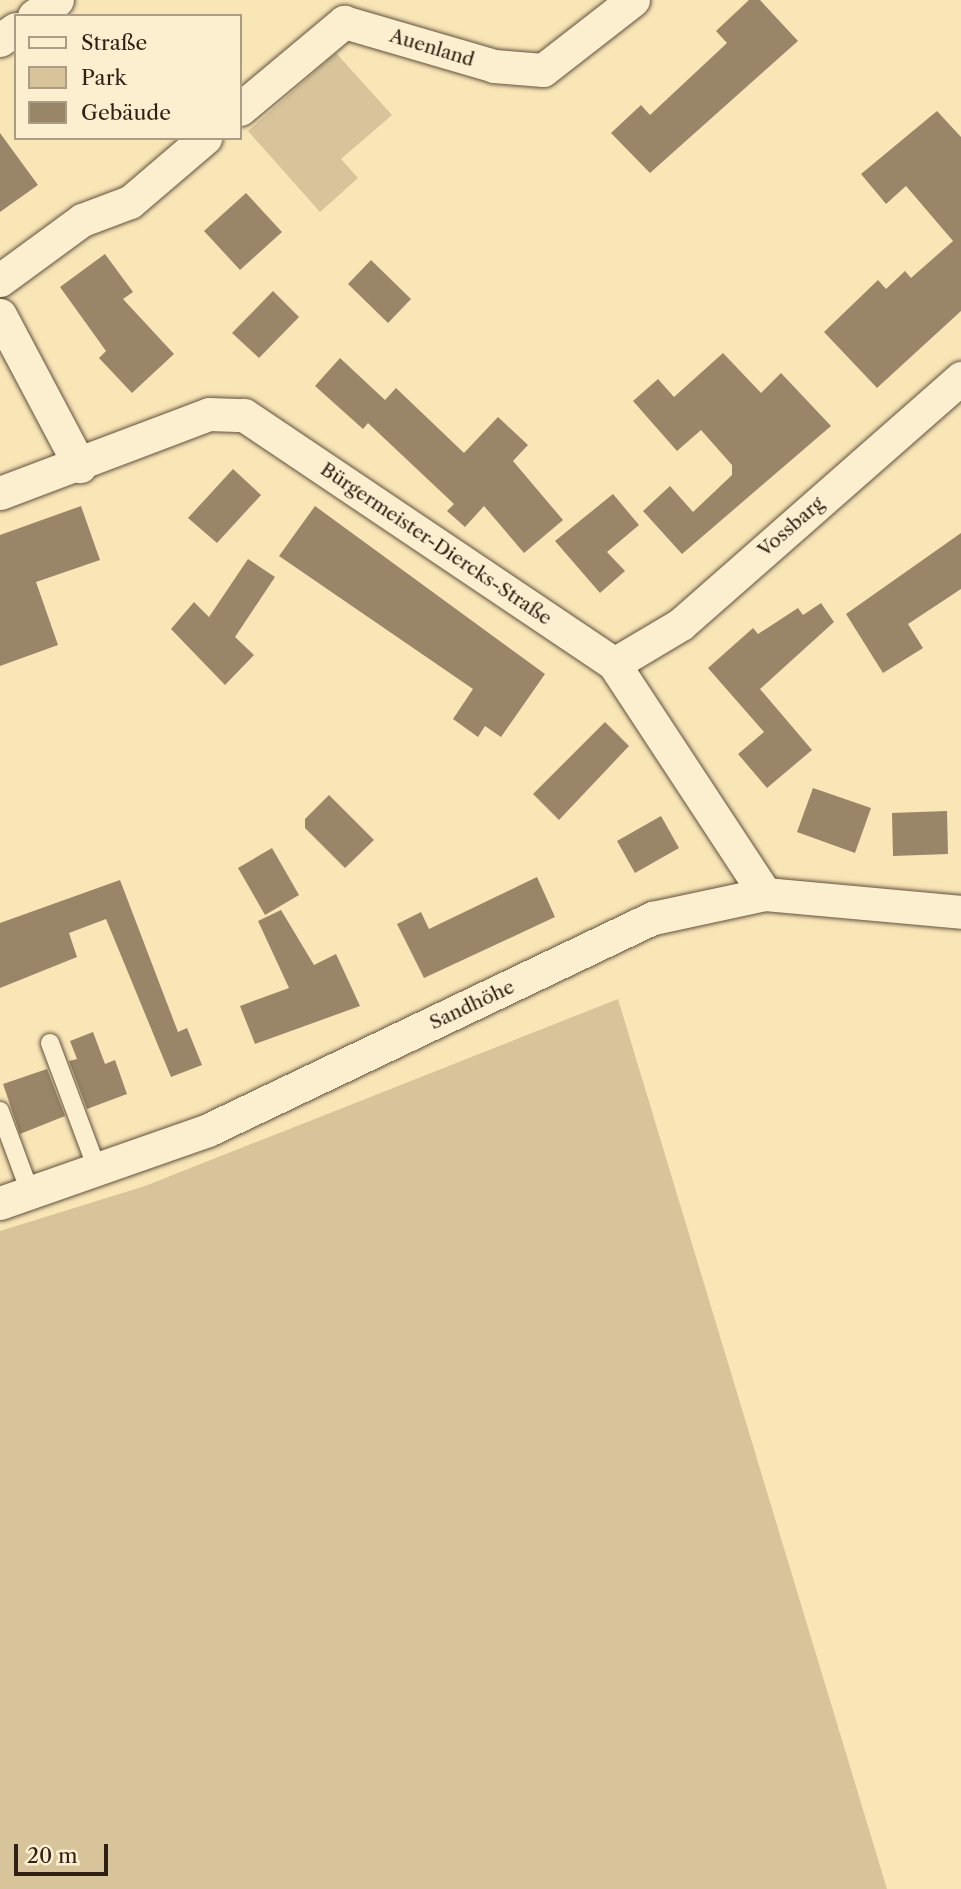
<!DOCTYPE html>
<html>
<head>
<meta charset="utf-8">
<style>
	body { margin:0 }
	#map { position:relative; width:961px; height:1889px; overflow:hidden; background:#f9e6b7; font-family:"Libre Caslon Text",serif }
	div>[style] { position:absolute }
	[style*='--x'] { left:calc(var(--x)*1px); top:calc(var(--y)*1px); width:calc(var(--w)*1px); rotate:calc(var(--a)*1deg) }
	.green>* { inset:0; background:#d7c49b }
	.building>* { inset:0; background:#998669 }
	.roads { filter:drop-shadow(0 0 2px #62513e) drop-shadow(0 0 2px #62513e) }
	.service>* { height:18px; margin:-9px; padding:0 9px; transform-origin:9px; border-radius:9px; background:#fbefd0 }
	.minor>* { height:33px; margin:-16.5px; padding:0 16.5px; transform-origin:16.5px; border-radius:16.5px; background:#fbefd0 }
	span { translate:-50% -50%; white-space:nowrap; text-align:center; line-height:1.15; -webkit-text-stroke:7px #fbefd0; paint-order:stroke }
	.street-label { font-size:19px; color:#301f15 }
	.legend { position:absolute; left:14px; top:14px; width:228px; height:126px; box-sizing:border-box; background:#fbefd0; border:2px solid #aa9c85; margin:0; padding:9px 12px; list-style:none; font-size:21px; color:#301f15 }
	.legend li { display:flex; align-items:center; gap:14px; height:35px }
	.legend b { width:35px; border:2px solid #aa9c85 }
	.scale { position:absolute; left:14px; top:1844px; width:94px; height:32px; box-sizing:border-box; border:4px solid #301f15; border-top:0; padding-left:9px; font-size:21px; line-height:24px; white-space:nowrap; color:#301f15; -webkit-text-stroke:5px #fbefd0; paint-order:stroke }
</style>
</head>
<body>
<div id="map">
	<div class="green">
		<div style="clip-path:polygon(336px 53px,392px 115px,341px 159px,358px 178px,320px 212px,248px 131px)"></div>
		<div style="clip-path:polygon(618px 999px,887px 1889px,0 1889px,0 1231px,145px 1186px)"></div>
	</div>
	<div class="building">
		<div style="clip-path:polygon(749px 0,760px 0,798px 41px,650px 173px,611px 133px,641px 105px,650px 115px,727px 43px,716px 31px)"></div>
		<div style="clip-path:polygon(937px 111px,961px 137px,961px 311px,877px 388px,824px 332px,878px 280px,886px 289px,905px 271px,911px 278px,953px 241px,906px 186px,886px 204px,861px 174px)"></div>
		<div style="clip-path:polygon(0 133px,38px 185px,0 212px)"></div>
		<div style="clip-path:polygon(246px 193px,282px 232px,240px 270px,204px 231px)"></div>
		<div style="clip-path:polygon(105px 254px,133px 292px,123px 299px,174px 354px,132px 393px,99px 358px,106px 351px,60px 287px)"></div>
		<div style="clip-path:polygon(371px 260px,411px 299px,388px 323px,348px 284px)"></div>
		<div style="clip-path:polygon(273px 291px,299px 317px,259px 358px,232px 333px)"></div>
		<div style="clip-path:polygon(723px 353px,761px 393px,781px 373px,831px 426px,682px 554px,643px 511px,670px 486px,693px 512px,732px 475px,732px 465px,701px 430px,677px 451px,633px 401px,658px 379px,674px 397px)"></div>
		<div style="clip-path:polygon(340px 358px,385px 400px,396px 388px,464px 453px,498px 417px,528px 445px,513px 461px,563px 520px,524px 553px,484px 506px,465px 527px,447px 511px,454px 504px,368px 423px,363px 429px,315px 386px)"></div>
		<div style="clip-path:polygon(233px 469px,261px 495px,217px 543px,188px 518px)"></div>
		<div style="clip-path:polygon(613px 494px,639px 525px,607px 552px,625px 571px,600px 593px,555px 541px)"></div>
		<div style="clip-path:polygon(81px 506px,100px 560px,36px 582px,58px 645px,0 666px,0 535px)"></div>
		<div style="clip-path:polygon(315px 506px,545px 674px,501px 737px,485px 726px,478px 737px,453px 719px,473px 689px,279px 556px)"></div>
		<div style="clip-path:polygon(961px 533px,961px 589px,908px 624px,923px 648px,883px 673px,846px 614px)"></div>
		<div style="clip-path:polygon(248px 559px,275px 577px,235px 637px,254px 655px,225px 685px,171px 629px,194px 602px,209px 617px)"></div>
		<div style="clip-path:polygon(821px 603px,834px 622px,760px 689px,812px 750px,767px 788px,738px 754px,764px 732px,708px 668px,753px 628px,758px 634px,798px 608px,803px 615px)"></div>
		<div style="clip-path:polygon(605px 722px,629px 746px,559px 820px,533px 794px)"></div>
		<div style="clip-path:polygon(813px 788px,871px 808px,855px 853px,797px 832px)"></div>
		<div style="clip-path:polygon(329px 795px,374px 840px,345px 868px,305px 828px,305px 819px)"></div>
		<div style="clip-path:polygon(947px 811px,948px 854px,893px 856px,892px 813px)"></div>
		<div style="clip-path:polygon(661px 816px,679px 848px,635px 873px,617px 841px)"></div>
		<div style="clip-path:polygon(272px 848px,299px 895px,265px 915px,238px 868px)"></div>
		<div style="clip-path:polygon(537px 877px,555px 917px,424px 978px,397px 924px,421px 912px,429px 929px)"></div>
		<div style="clip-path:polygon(120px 880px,178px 1032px,187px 1028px,202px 1065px,171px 1077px,106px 919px,69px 933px,77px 957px,0 988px,0 923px)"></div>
		<div style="clip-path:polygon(281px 910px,314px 965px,336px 954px,360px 1006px,255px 1044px,240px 1006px,289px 988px,258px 921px)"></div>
		<div style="clip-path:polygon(93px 1032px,105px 1064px,115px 1060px,127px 1094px,87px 1109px,69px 1061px,77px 1059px,70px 1041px)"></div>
		<div style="clip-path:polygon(47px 1069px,65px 1116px,20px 1134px,3px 1084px)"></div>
	</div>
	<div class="roads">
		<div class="service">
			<div style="--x:50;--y:1043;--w:134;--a:69.5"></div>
			<div style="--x:0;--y:1111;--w:86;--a:69.7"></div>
		</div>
		<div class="minor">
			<div style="--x:34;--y:16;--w:28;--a:-35"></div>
			<div style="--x:0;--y:40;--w:19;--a:-35"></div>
			<div style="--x:240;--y:109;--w:136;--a:-39.9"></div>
			<div style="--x:344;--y:22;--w:156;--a:16.3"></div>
			<div style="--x:494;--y:66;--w:49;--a:4.7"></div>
			<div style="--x:543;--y:70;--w:114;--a:-37.9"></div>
			<div style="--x:0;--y:280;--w:102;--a:-36.2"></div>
			<div style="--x:82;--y:220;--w:51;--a:-20.6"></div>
			<div style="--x:130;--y:202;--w:99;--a:-40.5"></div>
			<div style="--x:0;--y:315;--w:171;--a:62.1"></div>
			<div style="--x:0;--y:493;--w:223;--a:-20.7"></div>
			<div style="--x:209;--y:414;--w:35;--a:2"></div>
			<div style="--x:244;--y:415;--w:446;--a:33.9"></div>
			<div style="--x:614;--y:664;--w:275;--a:56.7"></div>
			<div style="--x:614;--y:664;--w:78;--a:-30.8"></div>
			<div style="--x:681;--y:624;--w:373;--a:-41.3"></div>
			<div style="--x:0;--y:1203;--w:220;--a:-19.3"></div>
			<div style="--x:208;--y:1130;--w:493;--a:-25.5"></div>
			<div style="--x:653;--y:918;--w:115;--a:-12.1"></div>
			<div style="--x:765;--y:894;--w:197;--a:5.2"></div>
		</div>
	</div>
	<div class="street-label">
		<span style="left:432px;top:48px;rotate:17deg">Auenland</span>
		<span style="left:791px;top:527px;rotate:-41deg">Vossbarg</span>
		<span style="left:436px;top:544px;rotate:34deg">Bürgermeister-Diercks-Straße</span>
		<span style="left:472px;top:1005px;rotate:-25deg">Sandhöhe</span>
	</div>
	<ul class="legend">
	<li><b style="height:9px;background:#fbefd0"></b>Straße</li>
	<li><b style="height:19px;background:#d7c49b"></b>Park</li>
	<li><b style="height:19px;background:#998669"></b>Gebäude</li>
	</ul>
	<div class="scale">20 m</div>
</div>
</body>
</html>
